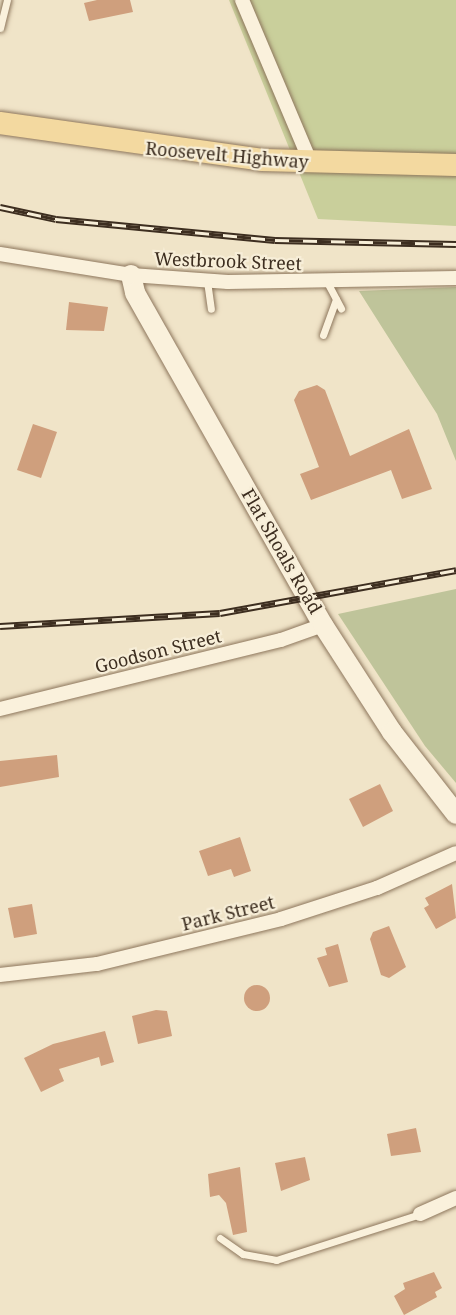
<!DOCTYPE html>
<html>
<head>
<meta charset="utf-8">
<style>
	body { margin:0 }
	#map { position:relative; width:456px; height:1315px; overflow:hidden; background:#f0e4c8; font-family:"Noto Serif",serif }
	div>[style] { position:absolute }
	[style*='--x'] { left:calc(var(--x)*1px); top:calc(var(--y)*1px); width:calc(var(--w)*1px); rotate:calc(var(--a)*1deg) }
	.green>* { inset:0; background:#c9cf9b }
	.cemetery>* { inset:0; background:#bfc49a }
	.building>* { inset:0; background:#cf9f7d }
	.round { border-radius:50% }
	.roads { filter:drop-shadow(0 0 2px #8d765c) drop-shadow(0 0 2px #8d765c) }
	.lane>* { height:7px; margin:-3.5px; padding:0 3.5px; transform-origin:3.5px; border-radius:3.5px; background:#faf1dc }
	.street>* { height:14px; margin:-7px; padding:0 7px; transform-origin:7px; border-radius:7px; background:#faf1dc }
	.secondary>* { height:20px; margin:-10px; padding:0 10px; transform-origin:10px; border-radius:10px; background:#faf1dc }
	.primary>* { height:22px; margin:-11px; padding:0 11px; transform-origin:11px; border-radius:11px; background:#f3d9a0 }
	.rail>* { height:7px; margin-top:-3.5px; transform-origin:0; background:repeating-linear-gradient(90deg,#f7eed8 0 14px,#3d2e20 0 28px); box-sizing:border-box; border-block:2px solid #3d2e20 }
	span { translate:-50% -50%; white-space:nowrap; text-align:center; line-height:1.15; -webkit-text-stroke:4.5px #f7eed8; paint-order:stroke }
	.street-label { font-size:18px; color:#3d2e20 }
</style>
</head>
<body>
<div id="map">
	<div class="green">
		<div style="clip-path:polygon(229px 0,456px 0,456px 226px,318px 219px)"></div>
	</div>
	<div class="cemetery">
		<div style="clip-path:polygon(456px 287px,456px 461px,437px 414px,359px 291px)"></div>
		<div style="clip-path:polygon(456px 589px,456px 783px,425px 746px,338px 614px)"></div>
	</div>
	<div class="building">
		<div style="clip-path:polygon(97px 0,130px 0,133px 12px,89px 21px,84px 3px)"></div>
		<div style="clip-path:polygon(69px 302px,108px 307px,104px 331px,66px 330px)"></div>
		<div style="clip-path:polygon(317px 385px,325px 390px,350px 456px,409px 429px,432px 489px,402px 499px,391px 470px,311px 500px,300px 474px,319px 467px,294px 400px,299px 391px)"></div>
		<div style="clip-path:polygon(33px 424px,57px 432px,41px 478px,17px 470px)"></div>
		<div style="clip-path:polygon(57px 755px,59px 777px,0 787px,0 761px)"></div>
		<div style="clip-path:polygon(380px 784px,393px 811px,363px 827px,349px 799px)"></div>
		<div style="clip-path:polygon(240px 837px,251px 871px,234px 877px,231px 869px,208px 876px,199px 851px)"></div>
		<div style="clip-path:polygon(452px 884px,456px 918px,436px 929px,424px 908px,429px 905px,425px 898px)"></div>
		<div style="clip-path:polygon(32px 904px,37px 934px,14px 938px,8px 908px)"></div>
		<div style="clip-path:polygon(389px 926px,406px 967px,389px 978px,381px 975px,370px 939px,373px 932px)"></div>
		<div style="clip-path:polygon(338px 944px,348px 982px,329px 987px,317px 958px,327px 955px,325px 948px)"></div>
		<div class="round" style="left:244px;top:985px;width:26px;height:26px"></div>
		<div style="clip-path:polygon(156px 1010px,167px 1011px,172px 1036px,138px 1044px,132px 1016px)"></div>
		<div style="clip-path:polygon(105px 1031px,114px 1062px,101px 1066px,99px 1057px,59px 1069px,64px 1081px,41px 1092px,24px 1058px,53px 1044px)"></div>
		<div style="clip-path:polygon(416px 1128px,421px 1152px,391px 1156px,387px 1134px)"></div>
		<div style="clip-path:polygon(305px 1157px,310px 1180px,281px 1191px,275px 1163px)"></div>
		<div style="clip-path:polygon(240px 1167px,247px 1232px,233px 1235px,226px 1203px,219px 1195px,210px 1197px,208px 1174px)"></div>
		<div style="clip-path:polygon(434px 1272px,442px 1288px,435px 1292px,437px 1297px,404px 1315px,394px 1296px,405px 1289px,403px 1283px)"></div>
	</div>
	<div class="roads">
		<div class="lane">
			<div style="--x:0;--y:28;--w:29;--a:-76"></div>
			<div style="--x:207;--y:281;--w:28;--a:82"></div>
			<div style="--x:327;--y:282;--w:30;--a:62"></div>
			<div style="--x:323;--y:335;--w:38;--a:-70"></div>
			<div style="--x:220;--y:1238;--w:28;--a:35"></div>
			<div style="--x:243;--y:1254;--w:34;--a:10"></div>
			<div style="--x:276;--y:1260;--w:151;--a:-17.7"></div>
		</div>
		<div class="street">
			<div style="--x:242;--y:0;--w:177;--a:67.1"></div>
			<div style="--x:0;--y:254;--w:133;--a:9.1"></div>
			<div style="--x:131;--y:275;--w:97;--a:4.1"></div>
			<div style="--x:228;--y:282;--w:228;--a:-1"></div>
			<div style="--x:0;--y:709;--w:289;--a:-13.8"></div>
			<div style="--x:281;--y:640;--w:45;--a:-19.7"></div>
			<div style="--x:0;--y:975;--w:98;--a:-6.5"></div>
			<div style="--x:97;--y:964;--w:189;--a:-13.7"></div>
			<div style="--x:281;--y:919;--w:101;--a:-17.9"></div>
			<div style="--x:377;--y:888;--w:86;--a:-23.9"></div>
			<div style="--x:420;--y:1214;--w:39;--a:-24"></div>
		</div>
		<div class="secondary">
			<div style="--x:131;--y:275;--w:18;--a:77"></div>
			<div style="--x:135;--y:293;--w:382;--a:60.5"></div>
			<div style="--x:323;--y:625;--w:127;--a:57.2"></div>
			<div style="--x:392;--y:732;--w:104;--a:52"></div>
		</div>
		<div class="primary">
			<div style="--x:0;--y:123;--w:265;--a:8"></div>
			<div style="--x:262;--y:160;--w:194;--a:1.5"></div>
		</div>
	</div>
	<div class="rail">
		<div style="--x:0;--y:207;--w:57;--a:12.1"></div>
		<div style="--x:56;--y:219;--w:220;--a:5.5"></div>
		<div style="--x:275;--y:240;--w:181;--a:1.3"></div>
		<div style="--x:0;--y:626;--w:220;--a:-3.4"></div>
		<div style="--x:220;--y:613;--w:240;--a:-10.3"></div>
	</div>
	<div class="street-label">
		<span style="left:227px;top:155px;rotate:5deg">Roosevelt Highway</span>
		<span style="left:228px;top:261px;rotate:2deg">Westbrook Street</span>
		<span style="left:282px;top:551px;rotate:60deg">Flat Shoals Road</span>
		<span style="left:158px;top:651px;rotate:-14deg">Goodson Street</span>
		<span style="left:228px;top:913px;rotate:-14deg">Park Street</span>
	</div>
</div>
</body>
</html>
